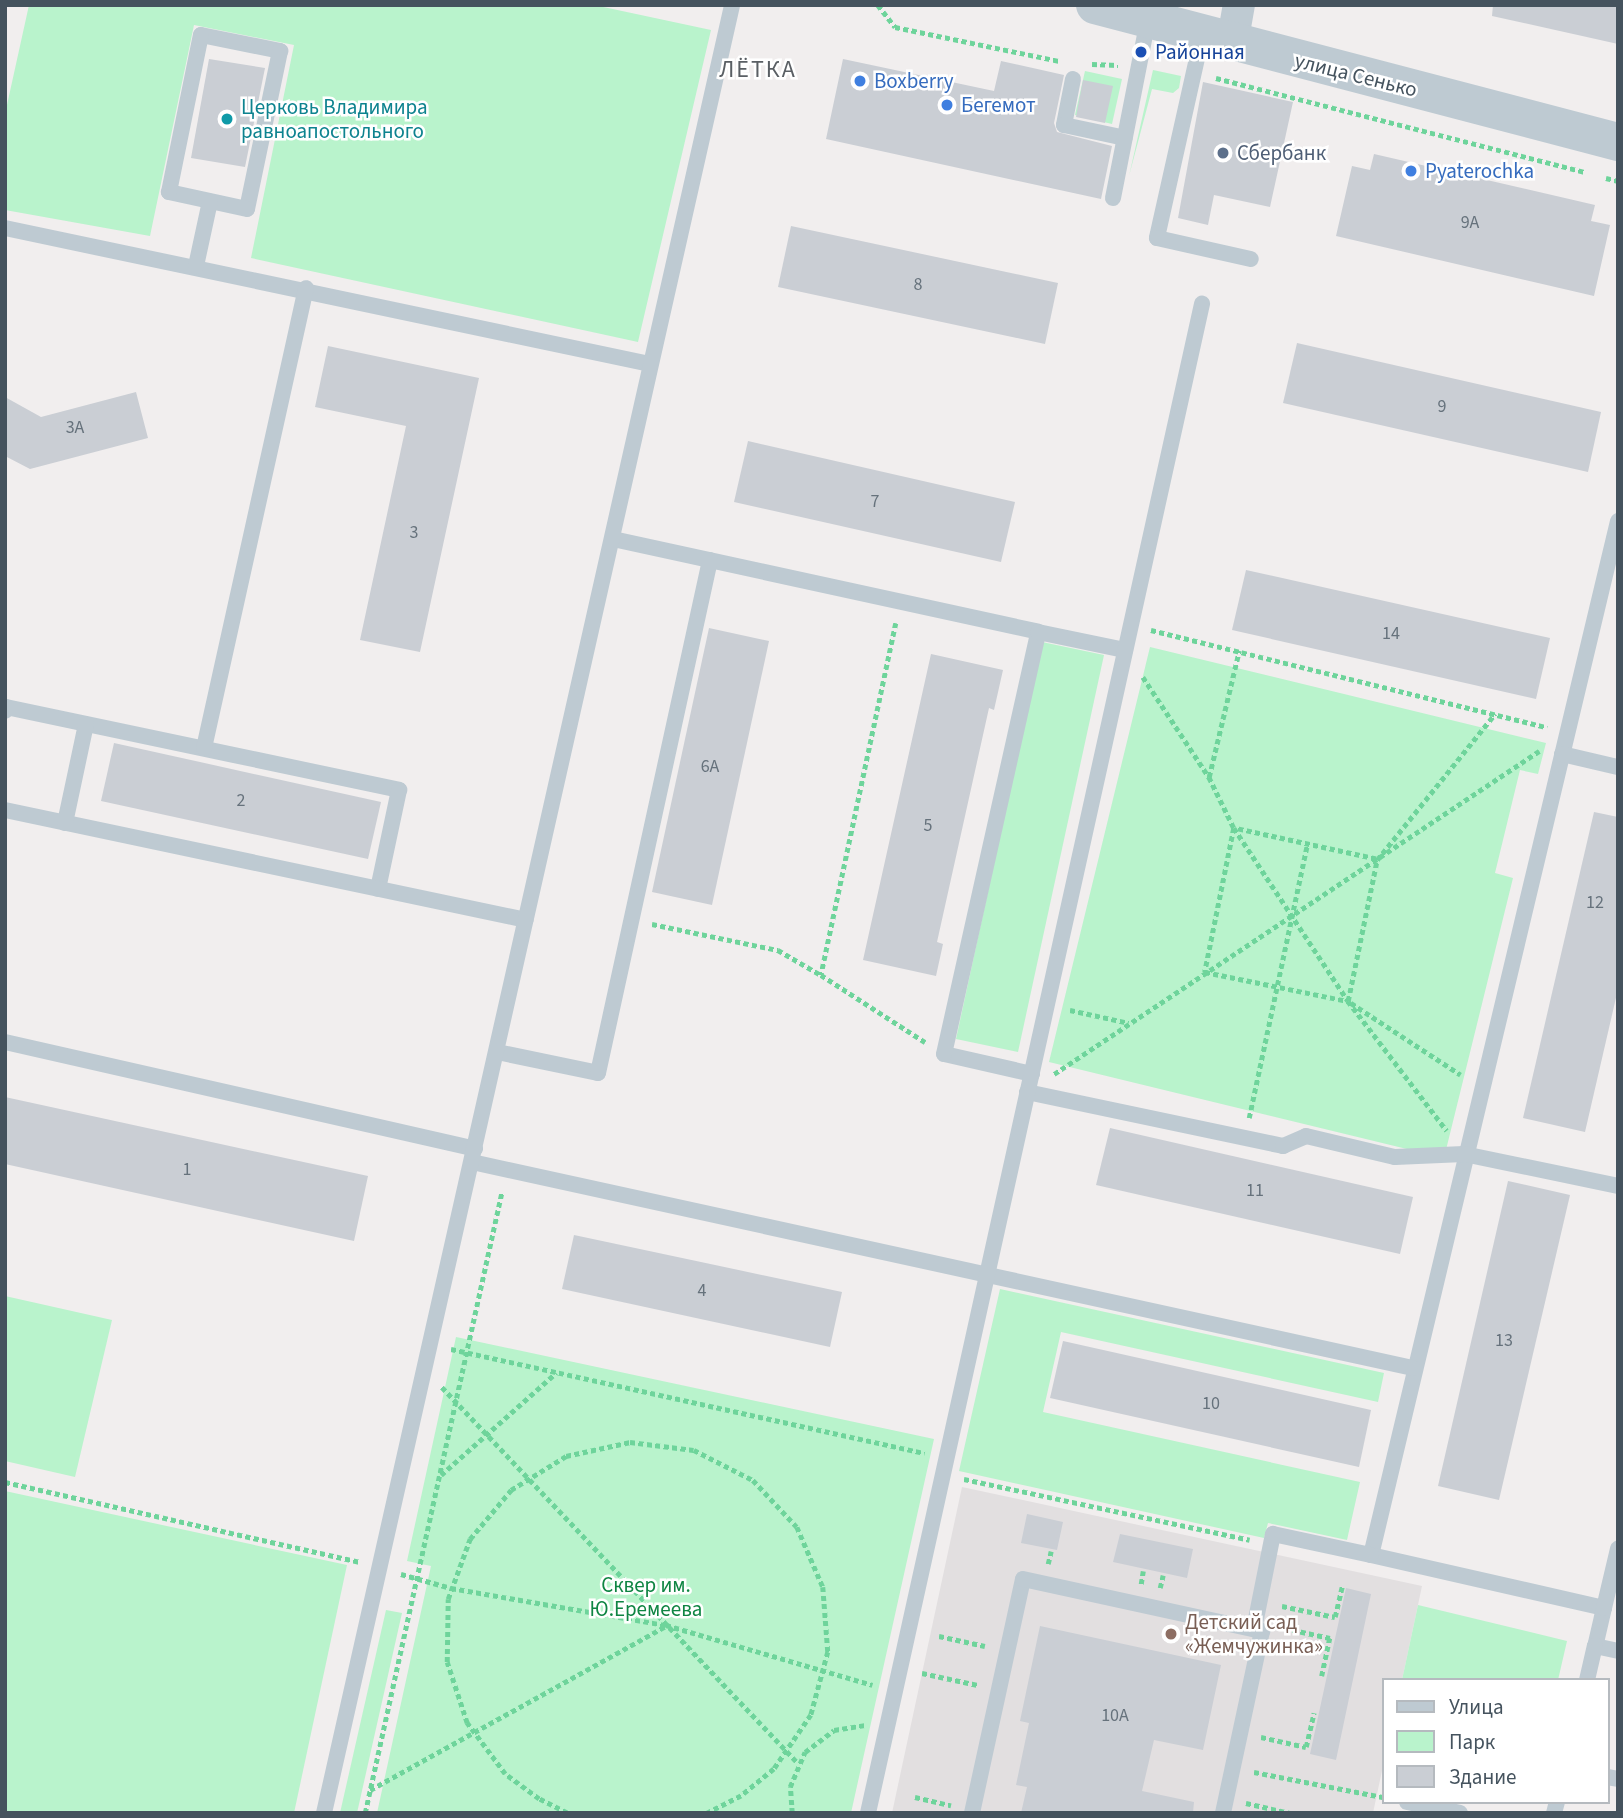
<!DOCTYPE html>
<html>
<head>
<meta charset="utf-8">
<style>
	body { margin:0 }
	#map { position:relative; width:1623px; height:1818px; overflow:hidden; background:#f1eeee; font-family:"Source Sans 3",sans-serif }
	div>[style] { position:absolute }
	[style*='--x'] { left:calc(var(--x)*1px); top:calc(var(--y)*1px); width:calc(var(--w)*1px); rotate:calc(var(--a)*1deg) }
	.education>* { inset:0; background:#e2dfe0 }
	.green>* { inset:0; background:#b9f3cc }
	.building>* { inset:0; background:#caced4 }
	.path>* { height:4.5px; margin-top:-2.25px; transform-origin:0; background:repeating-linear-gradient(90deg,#6ed49b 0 5px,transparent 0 8.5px) }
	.service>* { height:16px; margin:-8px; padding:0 8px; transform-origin:8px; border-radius:8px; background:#becad2 }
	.minor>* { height:32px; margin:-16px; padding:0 16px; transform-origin:16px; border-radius:16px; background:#becad2 }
	.tertiary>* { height:38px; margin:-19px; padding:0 19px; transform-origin:19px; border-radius:19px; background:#becad2 }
	.dots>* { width:19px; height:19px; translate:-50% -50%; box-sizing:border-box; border:4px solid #fff; border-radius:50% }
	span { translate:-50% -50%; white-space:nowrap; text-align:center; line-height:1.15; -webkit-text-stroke:5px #fff; paint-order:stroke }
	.number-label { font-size:18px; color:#66727c }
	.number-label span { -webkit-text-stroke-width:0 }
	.transit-label { font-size:21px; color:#164399 }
	.left { translate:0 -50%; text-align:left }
	.street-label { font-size:21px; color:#45535e }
	.shop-label { font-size:21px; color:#366cbe }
	.culture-label { font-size:21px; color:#0d838f }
	.service-label { font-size:21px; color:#4e5e75 }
	.park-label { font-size:21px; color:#0f8543 }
	.education-label { font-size:21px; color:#785e54 }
	.quarter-label { font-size:24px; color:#5a5f64; letter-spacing:2px }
	.frame { position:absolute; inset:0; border:7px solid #45535e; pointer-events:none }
	.legend { position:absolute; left:1382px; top:1678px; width:228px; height:126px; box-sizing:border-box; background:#fff; border:2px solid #b5babf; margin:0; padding:9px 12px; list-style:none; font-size:21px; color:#45535e }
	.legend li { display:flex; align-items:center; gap:14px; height:35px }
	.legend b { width:35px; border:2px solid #b5babf }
</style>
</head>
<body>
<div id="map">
	<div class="education">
		<div style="clip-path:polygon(962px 1487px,1422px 1586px,1402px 1680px,1383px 1680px,1383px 1766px,1373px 1813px,892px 1813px)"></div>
	</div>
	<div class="green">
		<div style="clip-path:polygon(29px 5px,594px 5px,711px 30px,638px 342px,251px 258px,294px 45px,194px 25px,150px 236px,5px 210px,5px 114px)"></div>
		<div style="clip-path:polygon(1153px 70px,1181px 76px,1179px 88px,1173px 93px,1152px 89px,1129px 176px)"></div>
		<div style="clip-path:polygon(1085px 71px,1122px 79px,1112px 124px,1075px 115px)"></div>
		<div style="clip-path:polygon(1042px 642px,1104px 655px,1018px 1052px,956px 1039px)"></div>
		<div style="clip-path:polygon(1150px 647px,1546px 743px,1538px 774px,1520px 770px,1495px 873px,1513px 878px,1444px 1158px,1049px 1062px)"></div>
		<div style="clip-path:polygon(1000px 1289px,1384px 1373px,1378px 1402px,1061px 1332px,1043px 1412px,1360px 1482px,1347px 1540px,1268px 1523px,1264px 1538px,959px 1471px)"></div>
		<div style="clip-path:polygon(5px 1296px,112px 1320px,75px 1477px,5px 1461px)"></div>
		<div style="clip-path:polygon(456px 1337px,934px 1439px,851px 1813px,377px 1813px,431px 1566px,407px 1561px)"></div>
		<div style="clip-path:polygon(5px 1491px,347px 1565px,294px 1813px,5px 1813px)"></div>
		<div style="clip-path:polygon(1418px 1605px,1567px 1641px,1558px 1680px,1402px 1680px)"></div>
		<div style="clip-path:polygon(386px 1610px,402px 1613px,357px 1813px,340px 1813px)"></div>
	</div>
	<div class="building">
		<div style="clip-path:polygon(1493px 5px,1618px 5px,1618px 44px,1492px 16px)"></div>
		<div style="clip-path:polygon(209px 59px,265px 68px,245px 167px,191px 158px)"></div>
		<div style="clip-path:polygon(843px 59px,994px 91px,1001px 61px,1064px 75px,1054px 123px,1057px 132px,1112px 146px,1101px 199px,826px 139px)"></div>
		<div style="clip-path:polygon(1083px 80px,1113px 86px,1105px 123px,1076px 117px)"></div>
		<div style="clip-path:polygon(1203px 82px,1293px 102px,1270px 207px,1214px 195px,1208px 225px,1178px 218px)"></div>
		<div style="clip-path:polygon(1374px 154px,1595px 205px,1591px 221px,1610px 225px,1594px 296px,1336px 236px,1352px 166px,1370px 170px)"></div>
		<div style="clip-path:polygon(791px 226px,1058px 283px,1045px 344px,778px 287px)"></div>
		<div style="clip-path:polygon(1297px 343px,1601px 412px,1588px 472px,1283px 403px)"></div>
		<div style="clip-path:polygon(328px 346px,479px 378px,420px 652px,360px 640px,406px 426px,315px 407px)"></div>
		<div style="clip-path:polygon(136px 392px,148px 438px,30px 469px,5px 456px,5px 397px,41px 417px)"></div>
		<div style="clip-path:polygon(748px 441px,1015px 502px,1001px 562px,734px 502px)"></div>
		<div style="clip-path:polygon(1246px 570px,1550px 638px,1536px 699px,1232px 630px)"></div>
		<div style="clip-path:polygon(709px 628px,769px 641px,712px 905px,652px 892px)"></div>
		<div style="clip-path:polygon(931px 654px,1003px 670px,994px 710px,989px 708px,937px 942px,943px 944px,936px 976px,863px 960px)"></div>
		<div style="clip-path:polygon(114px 743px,381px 802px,368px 859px,101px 801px)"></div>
		<div style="clip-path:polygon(1594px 812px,1618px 817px,1618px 989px,1585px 1132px,1523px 1118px)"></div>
		<div style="clip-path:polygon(5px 1097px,368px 1176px,354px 1241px,5px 1164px)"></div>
		<div style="clip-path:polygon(1110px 1128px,1413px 1197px,1400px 1254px,1096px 1185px)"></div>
		<div style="clip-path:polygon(1508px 1181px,1570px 1195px,1499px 1500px,1438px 1486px)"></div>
		<div style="clip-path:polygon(574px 1235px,842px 1292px,830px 1347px,562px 1289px)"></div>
		<div style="clip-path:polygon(1063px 1341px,1371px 1410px,1359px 1467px,1050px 1398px)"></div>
		<div style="clip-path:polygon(1027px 1514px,1063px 1522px,1057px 1550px,1021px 1543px)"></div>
		<div style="clip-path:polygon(1120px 1534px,1193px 1549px,1187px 1578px,1113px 1562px)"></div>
		<div style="clip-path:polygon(1346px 1588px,1371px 1594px,1336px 1760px,1310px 1754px)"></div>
		<div style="clip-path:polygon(1040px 1626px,1221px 1665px,1203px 1750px,1154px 1740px,1142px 1791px,1194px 1802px,1193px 1813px,1021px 1813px,1027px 1787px,1016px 1785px,1029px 1723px,1020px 1721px)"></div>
	</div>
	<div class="path">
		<div style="--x:878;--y:5;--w:28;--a:52"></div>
		<div style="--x:895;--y:27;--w:167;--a:11.7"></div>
		<div style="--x:1092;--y:64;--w:26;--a:2"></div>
		<div style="--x:1216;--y:78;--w:380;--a:14.3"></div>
		<div style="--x:1606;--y:178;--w:12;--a:14"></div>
		<div style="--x:896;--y:623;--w:360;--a:102"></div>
		<div style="--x:821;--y:975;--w:124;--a:32.8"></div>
		<div style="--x:1151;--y:630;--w:408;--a:13.8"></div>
		<div style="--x:1143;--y:677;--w:120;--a:56.6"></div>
		<div style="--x:1209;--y:777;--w:57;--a:63.9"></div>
		<div style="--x:1234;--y:828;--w:207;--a:56.6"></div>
		<div style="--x:1348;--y:1001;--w:163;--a:52.7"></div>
		<div style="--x:1209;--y:777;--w:130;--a:-76.6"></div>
		<div style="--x:1376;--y:859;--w:145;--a:-167.7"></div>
		<div style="--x:1234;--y:828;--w:147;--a:101.4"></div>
		<div style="--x:1205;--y:972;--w:146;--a:11.5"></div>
		<div style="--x:1348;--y:1001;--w:144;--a:-78.4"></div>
		<div style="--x:1377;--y:860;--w:188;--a:-51.1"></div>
		<div style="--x:652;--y:924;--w:129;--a:11.7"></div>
		<div style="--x:778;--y:950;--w:50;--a:30.2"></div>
		<div style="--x:1351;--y:1003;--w:131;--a:33.2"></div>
		<div style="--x:1070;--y:1010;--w:60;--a:12.4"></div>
		<div style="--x:1054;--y:1074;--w:583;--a:-33.66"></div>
		<div style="--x:1249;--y:1118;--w:279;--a:-78"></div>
		<div style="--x:451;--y:1349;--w:485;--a:12.4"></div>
		<div style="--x:442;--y:1387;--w:518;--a:46.57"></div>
		<div style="--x:441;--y:1475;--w:154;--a:-41.6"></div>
		<div style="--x:964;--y:1479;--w:292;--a:12"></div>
		<div style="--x:5;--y:1482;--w:364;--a:12.7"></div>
		<div style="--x:1048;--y:1564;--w:13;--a:-77"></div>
		<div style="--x:401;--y:1574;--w:52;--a:15.6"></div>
		<div style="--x:451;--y:1588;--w:218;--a:9.8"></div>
		<div style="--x:666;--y:1625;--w:215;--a:16.2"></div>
		<div style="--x:1141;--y:1584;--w:13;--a:-81"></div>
		<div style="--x:1160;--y:1588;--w:13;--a:-77"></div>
		<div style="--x:1282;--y:1606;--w:54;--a:11.7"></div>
		<div style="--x:1335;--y:1617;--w:32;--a:-77"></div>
		<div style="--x:1284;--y:1628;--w:47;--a:12.3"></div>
		<div style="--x:1330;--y:1638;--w:39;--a:102"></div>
		<div style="--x:939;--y:1636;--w:47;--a:12.3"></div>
		<div style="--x:922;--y:1673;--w:57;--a:12.1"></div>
		<div style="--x:1261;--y:1737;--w:46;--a:12.5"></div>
		<div style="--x:1306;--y:1747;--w:35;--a:-77"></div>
		<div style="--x:1254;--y:1772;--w:131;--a:11"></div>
		<div style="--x:370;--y:1790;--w:338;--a:-29"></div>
		<div style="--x:915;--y:1797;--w:37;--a:13"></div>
		<div style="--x:1246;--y:1803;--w:45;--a:12.8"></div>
		<div style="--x:365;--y:1813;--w:637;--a:-77.58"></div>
		<div style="--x:567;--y:1813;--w:31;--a:-153"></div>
		<div style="--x:539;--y:1799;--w:42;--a:-143.7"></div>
		<div style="--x:505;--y:1774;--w:64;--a:-126.7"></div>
		<div style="--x:467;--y:1723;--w:64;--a:-108.2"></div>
		<div style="--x:447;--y:1662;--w:63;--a:-89.1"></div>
		<div style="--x:448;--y:1599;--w:64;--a:-69.9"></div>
		<div style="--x:470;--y:1539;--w:64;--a:-50.1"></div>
		<div style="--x:511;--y:1490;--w:65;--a:-31.7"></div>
		<div style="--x:566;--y:1456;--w:66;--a:-12.3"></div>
		<div style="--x:630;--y:1442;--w:64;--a:7.1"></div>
		<div style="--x:694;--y:1450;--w:66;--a:27"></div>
		<div style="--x:753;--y:1480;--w:64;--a:46.9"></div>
		<div style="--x:797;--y:1527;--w:65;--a:66.6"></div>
		<div style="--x:823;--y:1587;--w:65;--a:85.6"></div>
		<div style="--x:828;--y:1652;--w:65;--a:105.1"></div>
		<div style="--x:811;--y:1715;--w:65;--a:124.4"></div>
		<div style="--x:774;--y:1769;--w:43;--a:140.7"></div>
		<div style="--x:741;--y:1796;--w:38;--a:153"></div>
		<div style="--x:792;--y:1813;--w:26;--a:-94"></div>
		<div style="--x:790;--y:1787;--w:38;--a:-67"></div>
		<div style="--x:805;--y:1752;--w:36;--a:-37"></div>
		<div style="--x:834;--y:1730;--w:31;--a:-9"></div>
	</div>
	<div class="service">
		<div style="--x:201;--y:35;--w:81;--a:11.4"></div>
		<div style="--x:280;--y:51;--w:161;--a:101.8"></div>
		<div style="--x:247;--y:209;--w:80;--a:-167.7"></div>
		<div style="--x:169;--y:192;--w:160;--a:-78.5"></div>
		<div style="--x:1202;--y:36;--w:207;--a:102.6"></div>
		<div style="--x:1157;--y:238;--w:96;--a:12.6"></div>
		<div style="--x:1073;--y:79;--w:47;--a:101.1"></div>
		<div style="--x:1064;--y:125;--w:62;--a:12"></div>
		<div style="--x:1113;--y:198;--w:181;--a:-78.9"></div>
		<div style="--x:5;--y:228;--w:659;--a:11.91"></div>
		<div style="--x:196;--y:266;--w:66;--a:-77.8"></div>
		<div style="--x:1618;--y:521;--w:1063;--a:103.43"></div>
		<div style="--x:1371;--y:1555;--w:239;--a:12.8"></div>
		<div style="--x:1604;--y:1608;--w:39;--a:103"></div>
		<div style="--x:1595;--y:1646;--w:24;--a:12"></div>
		<div style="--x:613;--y:539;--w:435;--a:12.3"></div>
		<div style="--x:5;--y:711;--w:4;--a:-76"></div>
		<div style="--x:6;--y:707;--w:402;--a:11.9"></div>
		<div style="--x:399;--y:790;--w:101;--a:102"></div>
		<div style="--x:204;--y:748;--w:471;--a:-77.5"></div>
		<div style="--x:1562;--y:754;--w:57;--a:13.1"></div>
		<div style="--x:5;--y:810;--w:532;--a:11.92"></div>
		<div style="--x:65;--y:823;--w:101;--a:-78"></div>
		<div style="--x:5;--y:1042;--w:482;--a:12.8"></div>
		<div style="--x:497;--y:1052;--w:103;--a:11.7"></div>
		<div style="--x:598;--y:1073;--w:525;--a:-77.68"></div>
		<div style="--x:1032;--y:1074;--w:90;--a:-167.2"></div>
		<div style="--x:944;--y:1054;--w:432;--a:-77.4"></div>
		<div style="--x:1038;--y:632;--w:89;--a:11.7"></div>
		<div style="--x:1027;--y:1092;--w:262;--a:11.9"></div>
		<div style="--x:1283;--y:1146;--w:25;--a:-23"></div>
		<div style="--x:1306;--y:1136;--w:91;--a:13.3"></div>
		<div style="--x:1395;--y:1157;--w:69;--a:-2.5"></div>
		<div style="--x:1464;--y:1154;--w:157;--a:11.7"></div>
		<div style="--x:472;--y:1162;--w:963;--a:12.35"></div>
		<div style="--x:1604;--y:1608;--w:61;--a:-76.7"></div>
		<div style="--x:1254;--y:1629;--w:97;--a:-78.7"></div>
		<div style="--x:1273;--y:1534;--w:100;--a:12.1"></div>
		<div style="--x:1587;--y:1680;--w:35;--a:-77"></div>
		<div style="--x:1607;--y:1777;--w:11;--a:10"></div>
		<div style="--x:1407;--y:1802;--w:54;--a:11.7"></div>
		<div style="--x:324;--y:1813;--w:1853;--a:-77.28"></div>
		<div style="--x:868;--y:1813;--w:1546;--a:-77.52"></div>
		<div style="--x:972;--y:1813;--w:239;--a:-77.7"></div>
		<div style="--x:1023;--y:1579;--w:245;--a:12.3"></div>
		<div style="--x:1262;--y:1631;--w:186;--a:102.1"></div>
		<div style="--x:1554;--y:1813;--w:11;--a:-75"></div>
	</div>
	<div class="minor">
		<div style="--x:1232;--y:44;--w:40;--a:-80"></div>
	</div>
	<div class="tertiary">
		<div style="--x:1095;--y:5;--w:541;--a:14.68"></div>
	</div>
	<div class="dots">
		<div style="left:1141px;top:52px;background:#1a4fb4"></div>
		<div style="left:860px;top:81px;background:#3f7fe0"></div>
		<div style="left:947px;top:105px;background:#3f7fe0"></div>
		<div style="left:227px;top:119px;background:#0f9aa8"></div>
		<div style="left:1223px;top:153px;background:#5c6f8a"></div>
		<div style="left:1411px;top:171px;background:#3f7fe0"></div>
		<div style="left:1171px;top:1634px;background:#8d6e63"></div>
	</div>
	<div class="number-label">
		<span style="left:1470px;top:223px">9А</span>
		<span style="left:918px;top:285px">8</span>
		<span style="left:1442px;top:407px">9</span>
		<span style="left:75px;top:428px">3А</span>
		<span style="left:875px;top:502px">7</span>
		<span style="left:414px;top:533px">3</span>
		<span style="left:1391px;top:634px">14</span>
		<span style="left:710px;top:767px">6А</span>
		<span style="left:241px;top:801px">2</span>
		<span style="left:928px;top:826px">5</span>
		<span style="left:1595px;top:903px">12</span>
		<span style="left:187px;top:1170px">1</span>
		<span style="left:1255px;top:1191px">11</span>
		<span style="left:702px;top:1291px">4</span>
		<span style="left:1504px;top:1341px">13</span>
		<span style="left:1211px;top:1404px">10</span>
		<span style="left:1115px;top:1716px">10А</span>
	</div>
	<div class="transit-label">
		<span class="left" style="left:1155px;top:52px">Районная</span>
	</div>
	<div class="street-label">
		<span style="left:1356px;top:75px;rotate:14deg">улица Сенько</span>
	</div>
	<div class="shop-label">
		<span class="left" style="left:874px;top:81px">Boxberry</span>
		<span class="left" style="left:961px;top:105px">Бегемот</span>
		<span class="left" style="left:1425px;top:171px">Pyaterochka</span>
	</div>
	<div class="culture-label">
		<span class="left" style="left:241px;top:119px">Церковь Владимира<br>равноапостольного</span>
	</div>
	<div class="service-label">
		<span class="left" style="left:1237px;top:153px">Сбербанк</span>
	</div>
	<div class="park-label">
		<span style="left:646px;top:1597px">Сквер им.<br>Ю.Еремеева</span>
	</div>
	<div class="education-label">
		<span class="left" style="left:1185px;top:1634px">Детский сад<br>«Жемчужинка»</span>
	</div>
	<div class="quarter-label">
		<span style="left:758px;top:70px">ЛЁТКА</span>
	</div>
	<div class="frame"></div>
	<ul class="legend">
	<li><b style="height:9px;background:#becad2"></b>Улица</li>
	<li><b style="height:19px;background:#b9f3cc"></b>Парк</li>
	<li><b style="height:19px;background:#caced4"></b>Здание</li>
	</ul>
</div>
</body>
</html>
